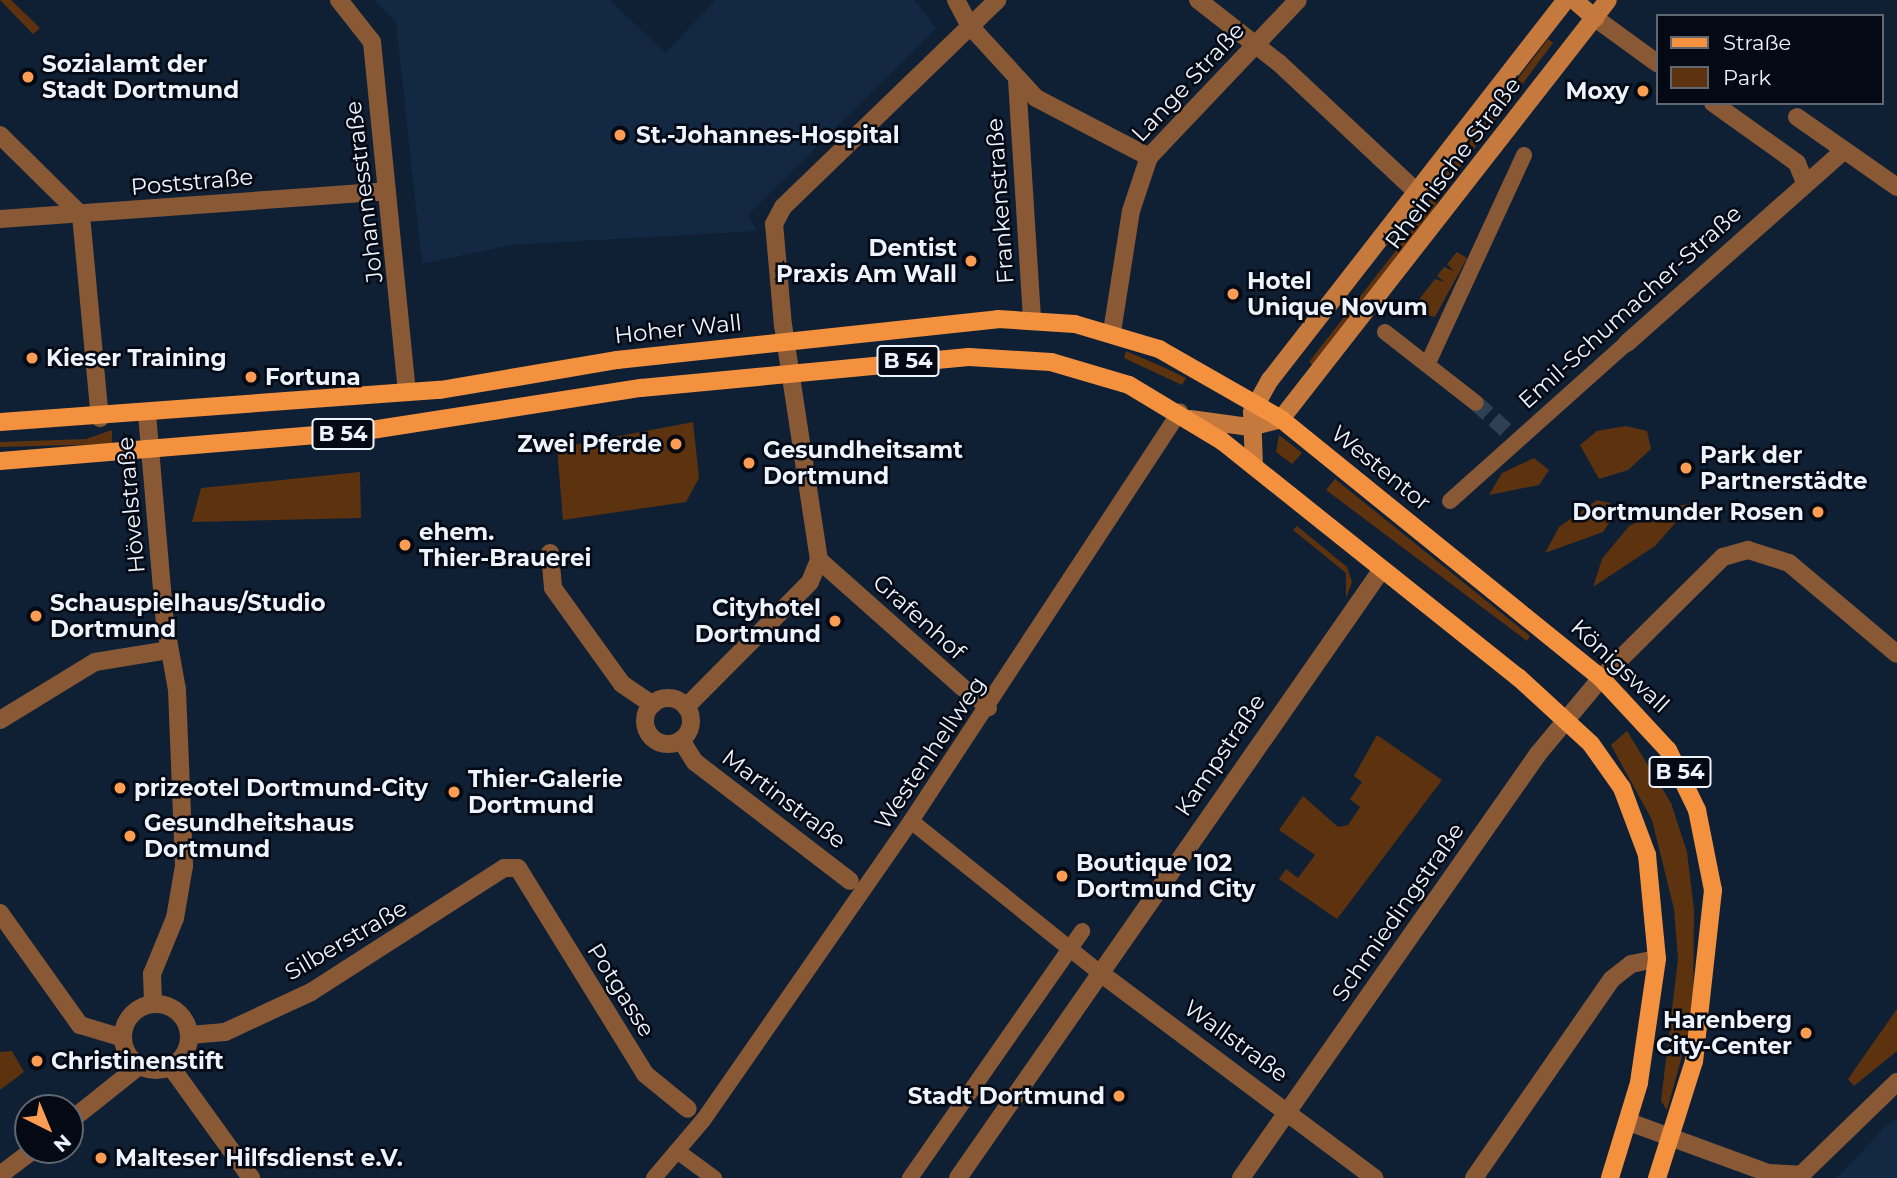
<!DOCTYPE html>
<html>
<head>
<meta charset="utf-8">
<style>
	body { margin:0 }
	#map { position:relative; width:1897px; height:1178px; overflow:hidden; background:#0f2035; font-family:Montserrat,sans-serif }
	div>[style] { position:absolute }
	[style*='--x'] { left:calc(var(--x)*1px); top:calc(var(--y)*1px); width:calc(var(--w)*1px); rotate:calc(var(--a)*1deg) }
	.built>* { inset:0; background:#132843 }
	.green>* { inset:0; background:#5d320e }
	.pedestrian-tunnel>* { height:16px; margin-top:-8px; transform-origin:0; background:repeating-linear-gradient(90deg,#304053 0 16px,transparent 0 24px) }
	.pedestrian>* { height:16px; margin:-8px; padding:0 8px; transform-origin:8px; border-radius:8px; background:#895936 }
	.minor>* { height:18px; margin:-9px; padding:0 9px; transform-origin:9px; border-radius:9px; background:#895936 }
	.minor>.ring { margin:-9px; padding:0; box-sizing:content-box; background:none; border:18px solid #895936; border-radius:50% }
	.tertiary>* { height:18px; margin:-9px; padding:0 9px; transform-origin:9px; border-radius:9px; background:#895936 }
	.secondary>* { height:18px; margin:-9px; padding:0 9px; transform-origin:9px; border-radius:9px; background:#c5793d }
	.primary>* { height:18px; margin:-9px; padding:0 9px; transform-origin:9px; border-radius:9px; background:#f4913f }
	.dots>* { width:19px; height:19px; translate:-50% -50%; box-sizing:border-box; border:4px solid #040913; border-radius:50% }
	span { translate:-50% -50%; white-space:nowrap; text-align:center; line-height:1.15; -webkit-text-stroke:5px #040913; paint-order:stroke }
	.shield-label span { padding:2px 5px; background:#040913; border:2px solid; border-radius:5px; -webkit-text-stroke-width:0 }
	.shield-label { font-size:21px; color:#edf4fd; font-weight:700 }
	.poi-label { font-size:23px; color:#edf4fd; font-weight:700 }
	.left { translate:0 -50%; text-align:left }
	.right { translate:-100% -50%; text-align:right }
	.street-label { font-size:23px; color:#edf4fd }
	.legend { position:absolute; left:1656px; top:14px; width:228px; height:91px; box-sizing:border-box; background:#040913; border:2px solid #616771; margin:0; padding:9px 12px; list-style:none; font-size:21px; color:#edf4fd }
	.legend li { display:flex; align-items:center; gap:14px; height:35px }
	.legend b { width:35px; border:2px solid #616771 }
	.north { position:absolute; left:14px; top:1094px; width:70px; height:70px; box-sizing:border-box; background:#040913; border:2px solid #616771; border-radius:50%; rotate:137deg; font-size:19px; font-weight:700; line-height:28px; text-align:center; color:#edf4fd }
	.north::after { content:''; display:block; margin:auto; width:24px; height:32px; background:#fc9d53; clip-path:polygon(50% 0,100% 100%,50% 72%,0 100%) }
</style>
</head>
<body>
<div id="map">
	<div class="built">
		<div style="clip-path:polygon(374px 0,610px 0,665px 53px,716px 0,914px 0,936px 28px,748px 215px,757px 231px,510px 245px,422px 264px,396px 22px)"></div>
		<div style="clip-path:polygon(1897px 1118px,1897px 1178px,1837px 1178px,1884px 1128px)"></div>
	</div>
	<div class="green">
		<div style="clip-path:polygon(0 0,11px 0,40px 28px,33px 34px)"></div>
		<div style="clip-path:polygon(1548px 39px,1553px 43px,1445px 187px,1426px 224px,1314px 366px,1309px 362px,1415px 226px,1440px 181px)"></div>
		<div style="clip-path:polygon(1457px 252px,1467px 258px,1435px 317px,1410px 311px,1435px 279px,1445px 282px,1437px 276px,1444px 267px,1454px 271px,1447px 264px)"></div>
		<div style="clip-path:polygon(1126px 351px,1161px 366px,1186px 378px,1182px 385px,1124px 358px)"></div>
		<div style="clip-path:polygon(693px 422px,699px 478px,686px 502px,563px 520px,557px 448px)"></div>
		<div style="clip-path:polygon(1626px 426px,1647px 431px,1651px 449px,1628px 470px,1599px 479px,1580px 445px,1597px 431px)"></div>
		<div style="clip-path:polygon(112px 430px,112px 444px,0 447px,0 442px,86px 439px)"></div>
		<div style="clip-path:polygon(1279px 435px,1302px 453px,1292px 464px,1276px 452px)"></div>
		<div style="clip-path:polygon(1534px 458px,1549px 470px,1539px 485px,1489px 495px,1502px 473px)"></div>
		<div style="clip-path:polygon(360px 472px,361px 518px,192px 522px,201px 488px)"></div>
		<div style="clip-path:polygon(1335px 479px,1530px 636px,1527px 641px,1326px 490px)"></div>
		<div style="clip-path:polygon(1597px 500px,1610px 503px,1615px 514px,1603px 532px,1545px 553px,1559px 527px)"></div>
		<div style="clip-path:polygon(1692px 504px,1655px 546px,1593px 587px,1602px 559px,1629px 526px,1668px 507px)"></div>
		<div style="clip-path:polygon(1297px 526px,1347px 567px,1352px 582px,1346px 598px,1346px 573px,1293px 530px)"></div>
		<div style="clip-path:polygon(1627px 731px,1671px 803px,1687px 852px,1694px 910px,1693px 1016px,1667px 1110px,1661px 1101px,1678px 959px,1674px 909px,1652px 820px,1611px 745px)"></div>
		<div style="clip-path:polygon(1377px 735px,1442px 780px,1337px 919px,1279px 879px,1286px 869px,1298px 878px,1315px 855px,1279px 830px,1303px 796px,1338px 827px,1348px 825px,1360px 807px,1350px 799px,1362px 782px,1354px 776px)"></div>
		<div style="clip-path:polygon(1897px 1009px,1897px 1051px,1854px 1086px,1848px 1079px)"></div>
		<div style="clip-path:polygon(12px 1051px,24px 1072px,0 1090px,0 1052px)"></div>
	</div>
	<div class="pedestrian-tunnel">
		<div style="--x:1476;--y:403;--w:43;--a:42.2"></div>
	</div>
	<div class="pedestrian">
		<div style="--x:1385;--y:332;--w:115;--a:38"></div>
		<div style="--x:1428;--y:363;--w:229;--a:-65.2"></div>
		<div style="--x:1450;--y:501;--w:237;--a:-41.8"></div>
		<div style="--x:963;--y:688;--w:33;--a:38"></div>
		<div style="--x:911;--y:821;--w:241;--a:38.8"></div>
		<div style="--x:677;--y:1151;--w:46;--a:36.1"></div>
		<div style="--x:654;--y:1178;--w:77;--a:-49.7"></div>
		<div style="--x:704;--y:1119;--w:363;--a:-55.2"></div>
		<div style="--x:911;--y:821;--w:490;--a:-56.7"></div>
		<div style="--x:910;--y:1178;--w:301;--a:-55.1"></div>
	</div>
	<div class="minor">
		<div style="--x:339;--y:0;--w:53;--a:51.8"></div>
		<div style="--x:372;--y:42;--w:350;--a:84.3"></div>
		<div style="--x:956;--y:0;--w:30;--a:62"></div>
		<div style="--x:970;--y:26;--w:98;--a:47.5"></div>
		<div style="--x:1036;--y:98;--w:127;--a:27.6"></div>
		<div style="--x:1198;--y:0;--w:103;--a:37.9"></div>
		<div style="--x:1279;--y:63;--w:190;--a:43.1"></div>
		<div style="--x:1595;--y:18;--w:77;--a:36"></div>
		<div style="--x:1017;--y:80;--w:238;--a:86.4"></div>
		<div style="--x:1713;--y:103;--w:103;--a:35.5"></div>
		<div style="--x:1797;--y:163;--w:22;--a:68"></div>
		<div style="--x:1797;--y:117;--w:122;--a:35"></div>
		<div style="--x:0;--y:135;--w:114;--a:44.6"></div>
		<div style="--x:81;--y:215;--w:204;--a:84.7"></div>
		<div style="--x:0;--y:219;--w:388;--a:-4.1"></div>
		<div style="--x:1112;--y:332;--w:122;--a:-81.1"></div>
		<div style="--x:1131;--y:211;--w:57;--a:-71.6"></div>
		<div style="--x:1149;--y:157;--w:216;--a:-46.5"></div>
		<div style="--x:1627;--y:343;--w:290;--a:-41.6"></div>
		<div style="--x:147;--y:414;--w:210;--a:85.1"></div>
		<div style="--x:165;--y:623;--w:68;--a:79.8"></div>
		<div style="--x:177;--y:690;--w:176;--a:87.7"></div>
		<div style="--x:184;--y:866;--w:53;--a:99.8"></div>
		<div style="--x:175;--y:918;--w:61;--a:112.3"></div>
		<div style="--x:152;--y:974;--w:30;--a:88"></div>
		<div style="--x:550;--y:553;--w:35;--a:85"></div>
		<div style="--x:553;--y:588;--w:118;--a:54.3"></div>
		<div style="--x:622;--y:684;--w:37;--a:34"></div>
		<div style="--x:819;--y:560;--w:193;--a:41.6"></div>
		<div class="ring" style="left:645px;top:698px;width:28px;height:28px"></div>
		<div style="--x:686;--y:707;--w:176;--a:-45.2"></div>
		<div style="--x:810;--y:582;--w:24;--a:-68"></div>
		<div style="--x:819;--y:560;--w:237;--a:-98.7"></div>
		<div style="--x:783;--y:326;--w:102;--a:-95"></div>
		<div style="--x:774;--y:224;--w:19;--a:-62"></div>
		<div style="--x:783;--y:207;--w:298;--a:-44"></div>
		<div style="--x:0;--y:720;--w:111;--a:-31.4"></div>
		<div style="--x:95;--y:662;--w:74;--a:-9.3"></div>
		<div style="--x:681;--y:740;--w:26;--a:58"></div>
		<div style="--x:695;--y:762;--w:195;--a:37.5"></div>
		<div style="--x:0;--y:913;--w:138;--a:54.5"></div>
		<div style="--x:80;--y:1025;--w:45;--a:16.8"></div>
		<div style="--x:1099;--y:972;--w:344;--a:36.8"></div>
		<div class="ring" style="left:123px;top:1004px;width:48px;height:48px"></div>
		<div style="--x:190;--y:1035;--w:35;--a:-5"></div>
		<div style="--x:225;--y:1032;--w:95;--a:-24.9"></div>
		<div style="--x:311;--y:992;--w:229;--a:-32.7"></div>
		<div style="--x:504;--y:868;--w:14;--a:0"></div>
		<div style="--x:518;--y:868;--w:242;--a:58.3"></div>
		<div style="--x:645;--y:1074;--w:55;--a:39.1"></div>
		<div style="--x:171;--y:1067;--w:137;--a:54.2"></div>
		<div style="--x:70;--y:1121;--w:88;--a:-38.6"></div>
		<div style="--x:1629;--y:1122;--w:148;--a:20.1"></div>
		<div style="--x:1768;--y:1173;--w:33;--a:3"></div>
		<div style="--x:1801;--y:1175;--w:134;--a:-44.1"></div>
		<div style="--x:0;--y:1175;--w:41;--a:-37.1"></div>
		<div style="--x:958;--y:1178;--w:742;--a:-55.15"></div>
		<div style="--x:1241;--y:1178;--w:518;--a:-54.99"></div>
		<div style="--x:1538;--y:754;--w:99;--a:-50.3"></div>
		<div style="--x:1474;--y:1178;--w:242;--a:-55.3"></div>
		<div style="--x:1612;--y:979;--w:24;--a:-38"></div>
		<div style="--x:1631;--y:964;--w:26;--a:-11"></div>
	</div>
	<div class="tertiary">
		<div style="--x:1601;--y:678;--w:172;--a:-44.8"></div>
		<div style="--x:1723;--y:557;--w:26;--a:-16"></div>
		<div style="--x:1748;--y:550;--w:43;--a:17.6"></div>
		<div style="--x:1789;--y:563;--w:141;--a:40.1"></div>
	</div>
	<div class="secondary">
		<div style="--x:1574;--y:0;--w:28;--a:41"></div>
		<div style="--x:1190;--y:419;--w:61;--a:7.6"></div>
		<div style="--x:1250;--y:427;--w:32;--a:-14"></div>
		<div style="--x:1281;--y:419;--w:531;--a:-52.03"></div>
		<div style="--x:1254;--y:466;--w:54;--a:-92.1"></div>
		<div style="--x:1252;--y:412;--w:37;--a:-61"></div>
		<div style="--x:1270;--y:380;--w:482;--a:-52.1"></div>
	</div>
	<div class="primary">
		<div style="--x:0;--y:422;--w:441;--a:-4.2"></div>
		<div style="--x:440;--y:390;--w:180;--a:-9.6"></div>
		<div style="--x:617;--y:360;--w:383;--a:-6.1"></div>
		<div style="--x:998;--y:319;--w:77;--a:3.7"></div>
		<div style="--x:1075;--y:324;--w:88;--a:16.6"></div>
		<div style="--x:1159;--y:349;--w:141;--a:29.8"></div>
		<div style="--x:1281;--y:419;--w:412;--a:39"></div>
		<div style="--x:1601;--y:678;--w:98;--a:47.1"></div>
		<div style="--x:1668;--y:750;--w:67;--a:64.2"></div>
		<div style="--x:1697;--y:810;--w:82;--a:78.7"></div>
		<div style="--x:1713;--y:890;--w:172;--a:96.3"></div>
		<div style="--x:1694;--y:1061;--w:123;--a:107.5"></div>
		<div style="--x:0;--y:461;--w:366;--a:-4.7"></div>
		<div style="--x:365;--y:431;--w:279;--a:-8.9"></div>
		<div style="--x:641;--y:388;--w:329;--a:-5.4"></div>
		<div style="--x:969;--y:357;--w:82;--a:3.5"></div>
		<div style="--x:1051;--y:362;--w:81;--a:16.4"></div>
		<div style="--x:1129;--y:385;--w:109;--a:31.1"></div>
		<div style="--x:1222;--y:441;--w:379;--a:38.6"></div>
		<div style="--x:1518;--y:677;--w:99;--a:42.5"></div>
		<div style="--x:1591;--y:744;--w:54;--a:54.8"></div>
		<div style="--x:1622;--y:788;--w:72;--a:69.5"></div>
		<div style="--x:1647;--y:855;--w:104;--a:84.5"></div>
		<div style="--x:1657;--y:959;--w:125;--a:98.3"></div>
		<div style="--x:1639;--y:1083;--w:99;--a:107"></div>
	</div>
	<div class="dots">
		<div style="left:28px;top:77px;background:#fc9d53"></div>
		<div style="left:1643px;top:91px;background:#fc9d53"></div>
		<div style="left:620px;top:135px;background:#fc9d53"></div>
		<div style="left:971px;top:261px;background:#fc9d53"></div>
		<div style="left:1233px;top:294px;background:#fc9d53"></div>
		<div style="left:32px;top:358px;background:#fc9d53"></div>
		<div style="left:251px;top:377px;background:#fc9d53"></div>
		<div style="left:676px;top:444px;background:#fc9d53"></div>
		<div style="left:749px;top:463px;background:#fc9d53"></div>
		<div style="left:1686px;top:468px;background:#fc9d53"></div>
		<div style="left:1818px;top:512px;background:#fc9d53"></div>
		<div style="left:405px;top:545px;background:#fc9d53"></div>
		<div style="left:36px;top:616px;background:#fc9d53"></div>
		<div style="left:835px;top:621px;background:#fc9d53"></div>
		<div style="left:120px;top:788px;background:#fc9d53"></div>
		<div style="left:454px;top:792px;background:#fc9d53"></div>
		<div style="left:130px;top:836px;background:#fc9d53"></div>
		<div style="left:1062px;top:876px;background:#fc9d53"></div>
		<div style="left:1806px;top:1033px;background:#fc9d53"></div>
		<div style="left:37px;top:1061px;background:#fc9d53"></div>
		<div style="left:1119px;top:1096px;background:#fc9d53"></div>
		<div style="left:101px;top:1158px;background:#fc9d53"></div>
	</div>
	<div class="shield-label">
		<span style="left:908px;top:361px">B 54</span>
		<span style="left:343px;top:434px">B 54</span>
		<span style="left:1680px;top:772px">B 54</span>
	</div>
	<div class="poi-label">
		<span class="left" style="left:42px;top:77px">Sozialamt der<br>Stadt Dortmund</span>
		<span class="right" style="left:1629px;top:91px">Moxy</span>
		<span class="left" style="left:636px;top:135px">St.-Johannes-Hospital</span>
		<span class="right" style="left:957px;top:261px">Dentist<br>Praxis Am Wall</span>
		<span class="left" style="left:1247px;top:294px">Hotel<br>Unique Novum</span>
		<span class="left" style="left:46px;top:358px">Kieser Training</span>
		<span class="left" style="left:265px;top:377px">Fortuna</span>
		<span class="right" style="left:662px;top:444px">Zwei Pferde</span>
		<span class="left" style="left:763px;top:463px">Gesundheitsamt<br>Dortmund</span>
		<span class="left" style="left:1700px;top:468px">Park der<br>Partnerstädte</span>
		<span class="right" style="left:1804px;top:512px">Dortmunder Rosen</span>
		<span class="left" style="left:419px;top:545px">ehem.<br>Thier-Brauerei</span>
		<span class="left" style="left:50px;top:616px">Schauspielhaus/Studio<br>Dortmund</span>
		<span class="right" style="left:821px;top:621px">Cityhotel<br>Dortmund</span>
		<span class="left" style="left:468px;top:792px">Thier-Galerie<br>Dortmund</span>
		<span class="left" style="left:134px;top:788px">prizeotel Dortmund-City</span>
		<span class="left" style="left:144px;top:836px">Gesundheitshaus<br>Dortmund</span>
		<span class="left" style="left:1076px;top:876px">Boutique 102<br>Dortmund City</span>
		<span class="right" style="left:1792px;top:1033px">Harenberg<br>City-Center</span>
		<span class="left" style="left:51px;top:1061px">Christinenstift</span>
		<span class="right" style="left:1105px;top:1096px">Stadt Dortmund</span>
		<span class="left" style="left:115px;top:1158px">Malteser Hilfsdienst e.V.</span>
	</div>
	<div class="street-label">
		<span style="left:1188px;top:82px;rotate:-47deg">Lange Straße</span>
		<span style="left:1453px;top:163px;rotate:-53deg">Rheinische Straße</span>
		<span style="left:192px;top:182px;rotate:-5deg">Poststraße</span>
		<span style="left:364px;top:192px;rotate:-97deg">Johannesstraße</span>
		<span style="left:1000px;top:201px;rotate:-94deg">Frankenstraße</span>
		<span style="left:1630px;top:307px;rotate:-42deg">Emil-Schumacher-Straße</span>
		<span style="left:678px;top:329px;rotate:-6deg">Hoher Wall</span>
		<span style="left:1381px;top:468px;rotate:39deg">Westentor</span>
		<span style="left:131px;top:505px;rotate:-95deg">Hövelstraße</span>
		<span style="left:919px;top:617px;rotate:42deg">Grafenhof</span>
		<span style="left:1620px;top:666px;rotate:43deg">Königswall</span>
		<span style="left:930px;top:753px;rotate:-56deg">Westenhellweg</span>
		<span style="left:1220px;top:755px;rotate:-56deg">Kampstraße</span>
		<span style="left:784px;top:799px;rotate:37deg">Martinstraße</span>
		<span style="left:1398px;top:912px;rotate:-55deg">Schmiedingstraße</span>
		<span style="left:346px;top:940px;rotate:-30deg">Silberstraße</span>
		<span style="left:621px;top:990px;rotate:58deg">Potgasse</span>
		<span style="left:1236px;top:1041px;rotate:36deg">Wallstraße</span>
	</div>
	<ul class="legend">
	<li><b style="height:9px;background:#f4913f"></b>Straße</li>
	<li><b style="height:19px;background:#5d320e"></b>Park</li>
	</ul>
	<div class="north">N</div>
</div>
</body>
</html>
